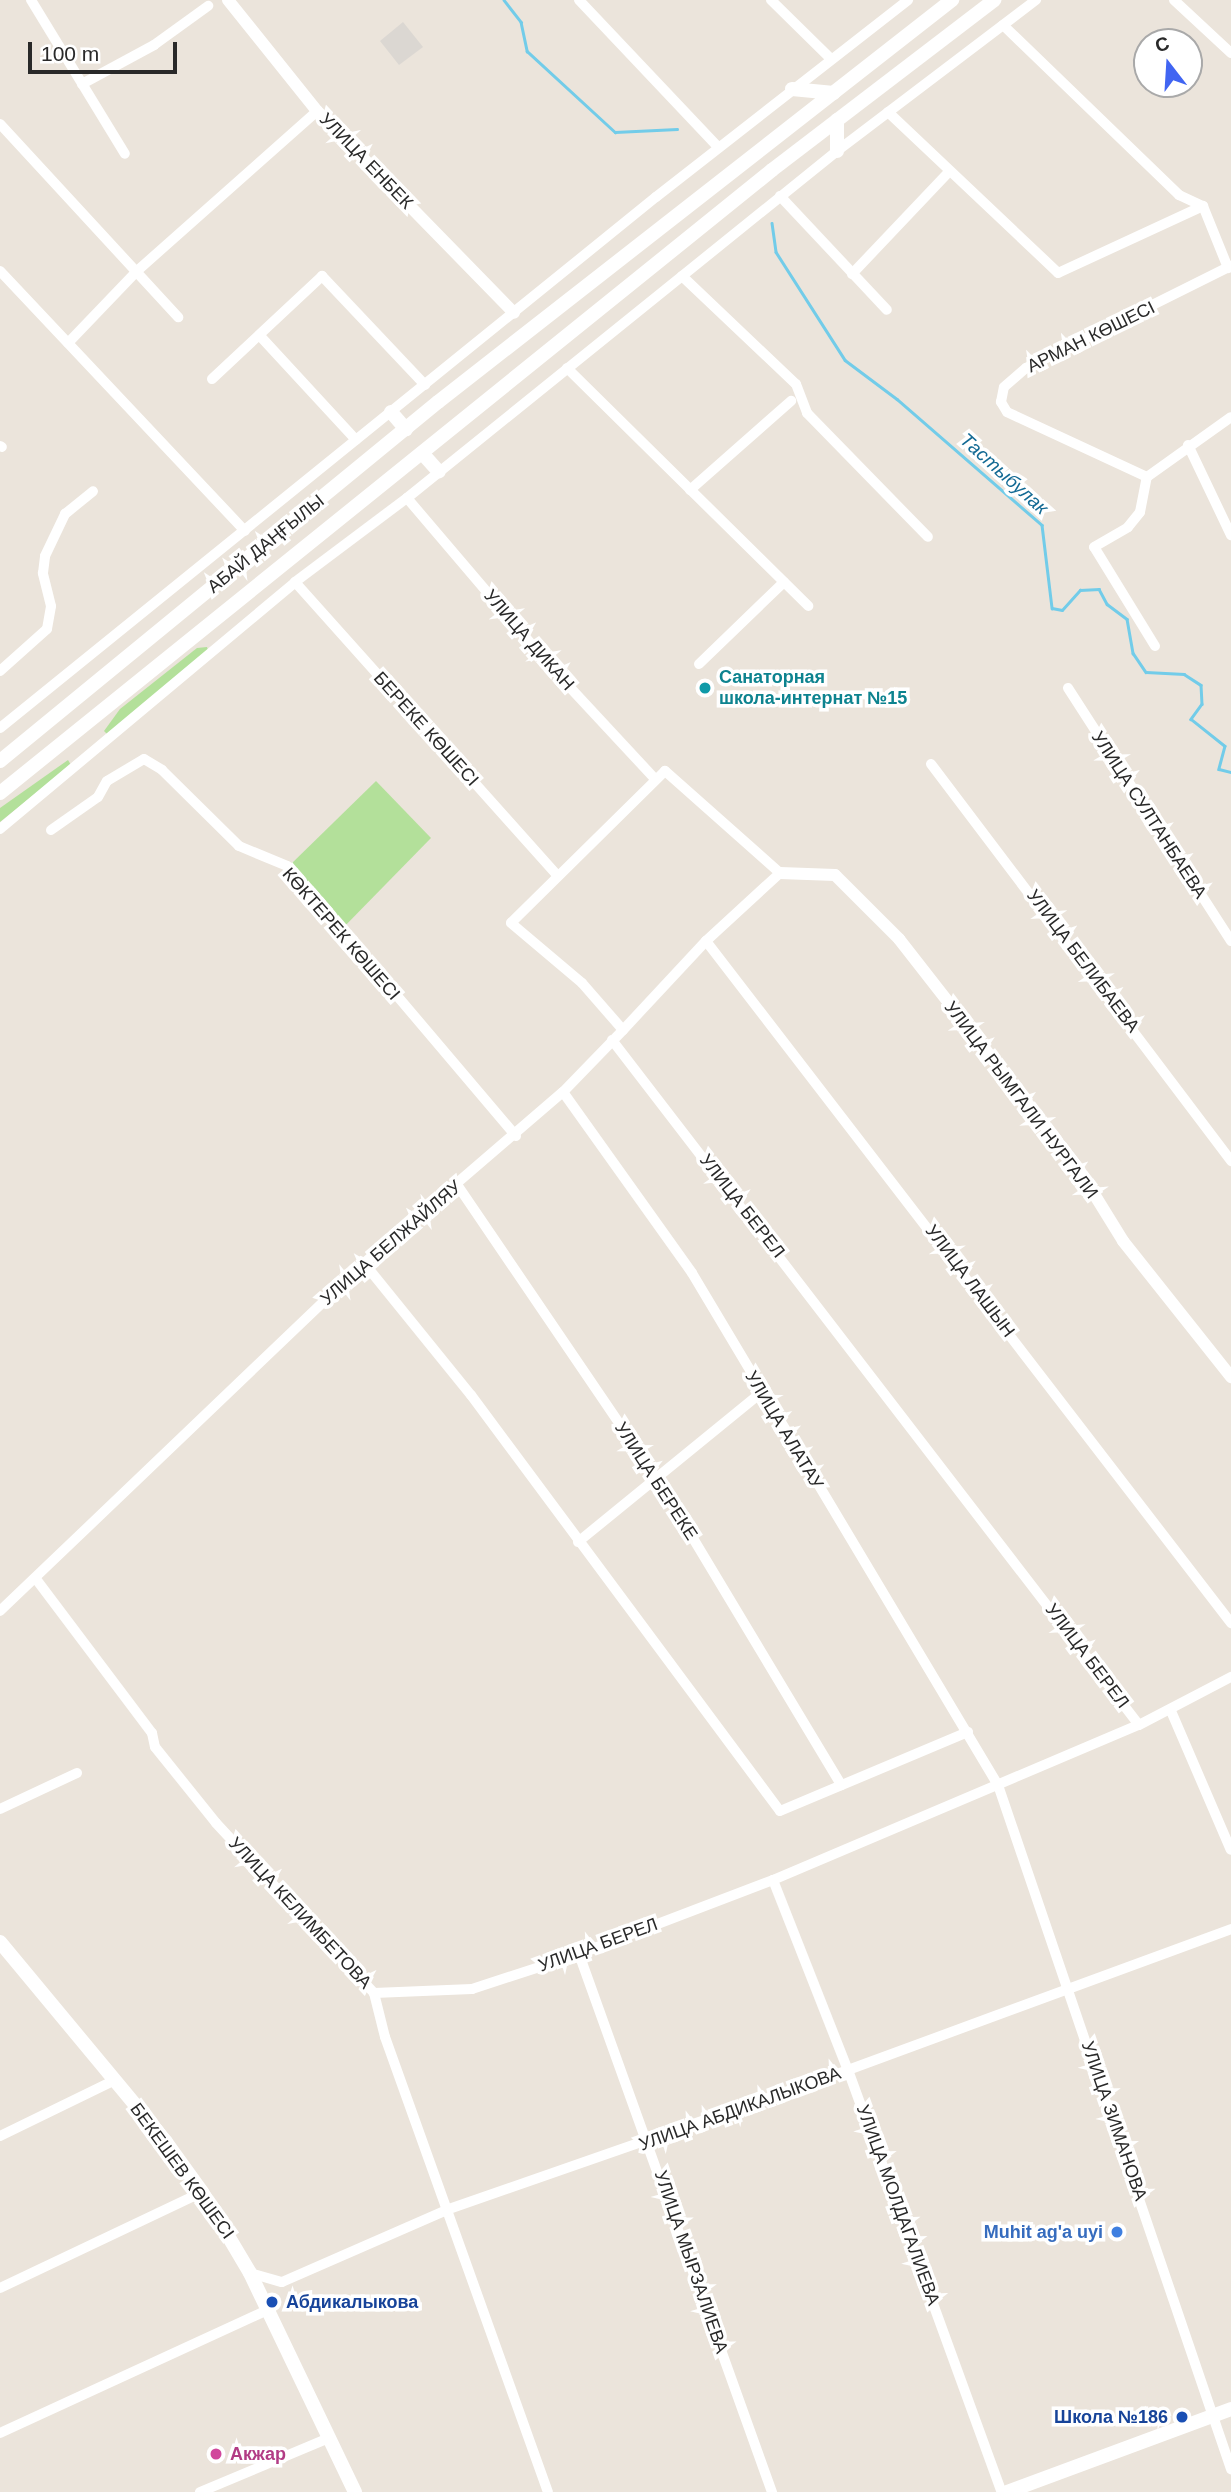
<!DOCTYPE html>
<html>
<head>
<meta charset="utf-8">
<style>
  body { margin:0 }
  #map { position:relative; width:1231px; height:2492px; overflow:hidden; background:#ebe4db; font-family:Arial,sans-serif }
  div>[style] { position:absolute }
  .green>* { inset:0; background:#b3e09a }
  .plaza>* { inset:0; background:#dbd7d2 }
  .stream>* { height:2.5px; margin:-1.25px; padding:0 1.25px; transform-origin:1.25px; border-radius:1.25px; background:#72cce9 }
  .minor>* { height:10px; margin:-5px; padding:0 5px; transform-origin:5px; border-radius:5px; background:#fff }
  .tertiary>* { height:12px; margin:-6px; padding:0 6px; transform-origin:6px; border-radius:6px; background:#fff }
  .secondary>* { height:14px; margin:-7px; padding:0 7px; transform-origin:7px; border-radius:7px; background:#fff }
  .dots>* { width:19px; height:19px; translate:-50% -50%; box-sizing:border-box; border:4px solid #fff; border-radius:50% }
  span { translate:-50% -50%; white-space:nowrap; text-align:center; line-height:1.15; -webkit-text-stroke:7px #fff; paint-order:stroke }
  .street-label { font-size:18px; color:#292929 }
  .culture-label { font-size:18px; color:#0d838f; font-weight:700 }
  .left { translate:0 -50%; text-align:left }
  .shop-label { font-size:18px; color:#366cbe; font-weight:700 }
  .right { translate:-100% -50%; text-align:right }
  .transit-label { font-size:18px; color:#164399; font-weight:700 }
  .hotel-label { font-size:18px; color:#b23c85; font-weight:700 }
  .water-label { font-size:19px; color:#136a94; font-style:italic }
  .north { position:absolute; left:1133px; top:28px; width:70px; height:70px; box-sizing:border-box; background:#fff; border:2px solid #a9a9a9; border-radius:50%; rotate:343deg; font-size:19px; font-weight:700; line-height:28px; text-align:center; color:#292929 }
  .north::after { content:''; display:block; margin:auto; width:24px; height:32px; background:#4165f2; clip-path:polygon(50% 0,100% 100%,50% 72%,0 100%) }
  .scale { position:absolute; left:28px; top:42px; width:149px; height:32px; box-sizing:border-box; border:4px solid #292929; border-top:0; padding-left:9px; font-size:21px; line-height:24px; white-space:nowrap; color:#292929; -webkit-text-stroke:5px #fff; paint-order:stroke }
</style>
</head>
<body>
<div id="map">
  <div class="green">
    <div style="clip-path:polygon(207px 647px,208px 650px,108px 735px,104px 731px,120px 709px,197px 648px)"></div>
    <div style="clip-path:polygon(68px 760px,71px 765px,0 822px,0 808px)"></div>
    <div style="clip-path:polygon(376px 781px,431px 838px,340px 931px,290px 865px)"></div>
  </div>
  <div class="plaza">
    <div style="clip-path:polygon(403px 22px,423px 47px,399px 65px,380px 41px)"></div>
  </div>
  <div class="stream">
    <div style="left:504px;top:0;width:28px;rotate:52deg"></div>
    <div style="left:521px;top:22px;width:30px;rotate:78deg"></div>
    <div style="left:527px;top:51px;width:120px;rotate:42.6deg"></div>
    <div style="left:615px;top:132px;width:62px;rotate:-2.8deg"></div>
    <div style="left:772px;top:223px;width:29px;rotate:82deg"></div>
    <div style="left:776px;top:252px;width:128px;rotate:57.4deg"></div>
    <div style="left:845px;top:360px;width:65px;rotate:36.9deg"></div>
    <div style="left:897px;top:399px;width:192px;rotate:41deg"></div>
    <div style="left:1042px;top:525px;width:84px;rotate:83.1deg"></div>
    <div style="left:1052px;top:608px;width:10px;rotate:11deg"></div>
    <div style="left:1062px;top:610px;width:27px;rotate:-48deg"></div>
    <div style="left:1080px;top:590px;width:19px;rotate:-3deg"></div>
    <div style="left:1099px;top:589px;width:17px;rotate:62deg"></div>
    <div style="left:1107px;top:604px;width:25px;rotate:37deg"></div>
    <div style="left:1127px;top:619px;width:35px;rotate:80deg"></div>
    <div style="left:1133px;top:653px;width:23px;rotate:56deg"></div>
    <div style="left:1146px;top:672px;width:38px;rotate:3deg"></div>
    <div style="left:1184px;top:674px;width:20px;rotate:33deg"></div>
    <div style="left:1201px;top:685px;width:19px;rotate:87deg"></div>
    <div style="left:1202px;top:704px;width:19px;rotate:126deg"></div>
    <div style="left:1191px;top:719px;width:43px;rotate:38.5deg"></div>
    <div style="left:1225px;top:746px;width:24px;rotate:105deg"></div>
    <div style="left:1219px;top:769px;width:12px;rotate:14deg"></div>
  </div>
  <div class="minor">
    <div style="left:31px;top:0;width:180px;rotate:58.6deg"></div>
    <div style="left:579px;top:0;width:202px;rotate:46.6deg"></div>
    <div style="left:771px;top:0;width:84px;rotate:44.5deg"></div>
    <div style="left:1174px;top:0;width:78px;rotate:42.9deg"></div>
    <div style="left:1003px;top:25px;width:245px;rotate:44deg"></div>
    <div style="left:1179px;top:195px;width:26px;rotate:25deg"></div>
    <div style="left:82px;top:84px;width:82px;rotate:-28.4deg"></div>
    <div style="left:154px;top:45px;width:67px;rotate:-35.8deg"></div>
    <div style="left:888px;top:112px;width:234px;rotate:43.4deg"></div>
    <div style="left:1058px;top:273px;width:160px;rotate:-24.8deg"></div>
    <div style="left:0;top:124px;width:263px;rotate:47.3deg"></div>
    <div style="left:780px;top:196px;width:156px;rotate:46.8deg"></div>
    <div style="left:1203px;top:206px;width:67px;rotate:68deg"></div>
    <div style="left:0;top:271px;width:357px;rotate:46.7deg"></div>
    <div style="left:852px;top:274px;width:139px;rotate:-46.5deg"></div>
    <div style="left:682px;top:276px;width:157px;rotate:43.5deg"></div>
    <div style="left:796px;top:384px;width:31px;rotate:69deg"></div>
    <div style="left:807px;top:413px;width:173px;rotate:45.7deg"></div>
    <div style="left:261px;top:337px;width:140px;rotate:47.3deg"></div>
    <div style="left:68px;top:343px;width:100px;rotate:-46.2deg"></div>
    <div style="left:137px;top:271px;width:241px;rotate:-41.6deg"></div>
    <div style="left:567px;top:368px;width:339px;rotate:44.6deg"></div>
    <div style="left:212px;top:379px;width:151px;rotate:-43.1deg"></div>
    <div style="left:322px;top:276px;width:150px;rotate:46.6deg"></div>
    <div style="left:1188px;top:445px;width:100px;rotate:64.5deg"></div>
    <div style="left:0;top:446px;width:2px;rotate:27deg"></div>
    <div style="left:1147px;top:477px;width:154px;rotate:-155.1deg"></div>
    <div style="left:1007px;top:412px;width:12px;rotate:-121deg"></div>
    <div style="left:1001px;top:402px;width:15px;rotate:-79deg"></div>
    <div style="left:1004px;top:387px;width:29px;rotate:-41deg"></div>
    <div style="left:1026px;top:368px;width:229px;rotate:-26.5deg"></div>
    <div style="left:690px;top:490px;width:135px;rotate:-41.4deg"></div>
    <div style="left:407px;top:498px;width:222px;rotate:49.6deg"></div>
    <div style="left:551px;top:667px;width:151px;rotate:47.1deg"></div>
    <div style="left:295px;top:582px;width:393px;rotate:48.2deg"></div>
    <div style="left:1155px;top:646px;width:116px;rotate:-121.6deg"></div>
    <div style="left:1094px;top:547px;width:39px;rotate:-30deg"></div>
    <div style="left:1128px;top:527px;width:19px;rotate:-51deg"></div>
    <div style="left:1140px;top:512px;width:36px;rotate:-79deg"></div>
    <div style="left:1147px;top:477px;width:103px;rotate:-35.5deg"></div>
    <div style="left:699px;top:664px;width:118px;rotate:-44deg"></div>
    <div style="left:0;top:671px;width:63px;rotate:-41.8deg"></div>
    <div style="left:47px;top:629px;width:23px;rotate:-80deg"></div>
    <div style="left:51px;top:606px;width:34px;rotate:-104deg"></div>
    <div style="left:43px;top:573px;width:17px;rotate:-83deg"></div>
    <div style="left:45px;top:556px;width:47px;rotate:-64.5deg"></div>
    <div style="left:65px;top:514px;width:36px;rotate:-39deg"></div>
    <div style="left:1068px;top:688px;width:301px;rotate:57.2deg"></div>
    <div style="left:0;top:728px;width:844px;rotate:-38.99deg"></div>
    <div style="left:656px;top:197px;width:320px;rotate:-38deg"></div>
    <div style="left:931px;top:764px;width:498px;rotate:52.9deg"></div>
    <div style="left:0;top:829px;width:385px;rotate:-39.9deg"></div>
    <div style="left:295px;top:582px;width:140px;rotate:-36.9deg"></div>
    <div style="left:407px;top:498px;width:553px;rotate:-38.9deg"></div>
    <div style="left:837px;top:151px;width:250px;rotate:-37.2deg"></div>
    <div style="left:51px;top:830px;width:57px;rotate:-35.1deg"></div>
    <div style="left:98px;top:797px;width:18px;rotate:-61deg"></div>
    <div style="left:107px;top:781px;width:43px;rotate:-30.7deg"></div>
    <div style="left:144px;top:759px;width:21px;rotate:31deg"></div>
    <div style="left:162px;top:770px;width:108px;rotate:44.6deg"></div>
    <div style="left:239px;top:846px;width:52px;rotate:22.6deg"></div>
    <div style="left:287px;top:866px;width:354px;rotate:49.7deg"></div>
    <div style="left:706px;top:941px;width:861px;rotate:52.41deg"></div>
    <div style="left:612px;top:1040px;width:864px;rotate:52.43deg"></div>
    <div style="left:563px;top:1092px;width:222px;rotate:54.5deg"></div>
    <div style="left:692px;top:1273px;width:596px;rotate:59.14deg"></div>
    <div style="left:998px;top:1785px;width:723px;rotate:71.19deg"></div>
    <div style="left:458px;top:1186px;width:356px;rotate:55.8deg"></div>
    <div style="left:658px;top:1480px;width:356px;rotate:59deg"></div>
    <div style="left:364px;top:1263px;width:170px;rotate:51deg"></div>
    <div style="left:471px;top:1395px;width:518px;rotate:53.4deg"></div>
    <div style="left:780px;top:1811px;width:204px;rotate:-22.8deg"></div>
    <div style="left:578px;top:1542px;width:237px;rotate:-39.2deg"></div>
    <div style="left:36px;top:1579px;width:193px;rotate:53deg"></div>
    <div style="left:152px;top:1733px;width:14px;rotate:78deg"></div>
    <div style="left:155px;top:1747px;width:97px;rotate:51.2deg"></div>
    <div style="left:216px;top:1823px;width:232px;rotate:47.1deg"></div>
    <div style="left:374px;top:1993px;width:45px;rotate:76deg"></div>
    <div style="left:385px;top:2037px;width:483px;rotate:70.3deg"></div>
    <div style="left:0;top:1611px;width:504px;rotate:-43.71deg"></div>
    <div style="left:364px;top:1263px;width:262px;rotate:-40.7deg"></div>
    <div style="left:563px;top:1092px;width:86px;rotate:-45.9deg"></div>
    <div style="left:623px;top:1030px;width:122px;rotate:-47deg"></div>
    <div style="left:706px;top:941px;width:100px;rotate:-42.6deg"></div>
    <div style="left:780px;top:873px;width:154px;rotate:-138.4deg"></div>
    <div style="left:665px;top:771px;width:216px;rotate:135.4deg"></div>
    <div style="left:511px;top:923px;width:93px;rotate:40.2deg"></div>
    <div style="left:582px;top:983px;width:62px;rotate:48.9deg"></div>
    <div style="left:1171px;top:1711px;width:151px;rotate:66.7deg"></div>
    <div style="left:0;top:1809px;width:85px;rotate:-25.1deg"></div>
    <div style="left:773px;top:1880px;width:204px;rotate:68.5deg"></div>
    <div style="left:848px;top:2070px;width:449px;rotate:70deg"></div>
    <div style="left:579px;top:1954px;width:572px;rotate:70.27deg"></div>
    <div style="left:374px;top:1993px;width:98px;rotate:-2.3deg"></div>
    <div style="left:472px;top:1989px;width:113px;rotate:-18.1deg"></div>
    <div style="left:579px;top:1954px;width:208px;rotate:-20.9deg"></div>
    <div style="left:773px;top:1880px;width:397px;rotate:-23deg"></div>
    <div style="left:1139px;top:1725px;width:104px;rotate:-27.6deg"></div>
    <div style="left:0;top:2136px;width:128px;rotate:-26deg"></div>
    <div style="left:250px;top:2273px;width:33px;rotate:16deg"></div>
    <div style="left:282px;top:2282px;width:182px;rotate:-23.6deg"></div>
    <div style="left:449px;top:2209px;width:423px;rotate:-19.2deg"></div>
    <div style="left:848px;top:2070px;width:408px;rotate:-20.2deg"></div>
    <div style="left:0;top:2288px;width:224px;rotate:-25.4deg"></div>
    <div style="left:0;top:2433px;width:294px;rotate:-24.7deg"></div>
    <div style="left:200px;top:2492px;width:140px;rotate:-22.7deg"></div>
  </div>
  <div class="tertiary">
    <div style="left:228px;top:0;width:142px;rotate:51.3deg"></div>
    <div style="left:317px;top:111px;width:282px;rotate:45.7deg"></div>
    <div style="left:780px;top:873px;width:55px;rotate:2.1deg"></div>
    <div style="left:835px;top:875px;width:91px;rotate:45deg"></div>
    <div style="left:899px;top:939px;width:291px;rotate:52deg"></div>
    <div style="left:1078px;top:1168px;width:86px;rotate:58.3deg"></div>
    <div style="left:1123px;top:1241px;width:174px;rotate:51.5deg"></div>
  </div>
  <div class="secondary">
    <div style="left:792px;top:89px;width:42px;rotate:5.4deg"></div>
    <div style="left:837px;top:151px;width:31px;rotate:-90deg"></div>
    <div style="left:391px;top:412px;width:23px;rotate:49deg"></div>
    <div style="left:422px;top:453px;width:25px;rotate:48deg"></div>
    <div style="left:0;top:761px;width:566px;rotate:-39.34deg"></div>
    <div style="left:438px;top:402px;width:653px;rotate:-38.03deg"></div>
    <div style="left:0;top:793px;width:992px;rotate:-38.9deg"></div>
    <div style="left:772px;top:170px;width:280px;rotate:-37.4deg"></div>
    <div style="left:0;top:1942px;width:260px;rotate:50.3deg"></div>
    <div style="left:166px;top:2142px;width:62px;rotate:54.2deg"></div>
    <div style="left:202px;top:2192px;width:94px;rotate:59.3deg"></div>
    <div style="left:250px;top:2273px;width:243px;rotate:64.4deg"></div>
    <div style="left:1007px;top:2492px;width:239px;rotate:-20.3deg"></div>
  </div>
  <div class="dots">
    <div style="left:705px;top:688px;background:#0f9aa8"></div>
    <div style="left:1117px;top:2232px;background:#3f7fe0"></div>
    <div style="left:272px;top:2302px;background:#1a4fb4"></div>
    <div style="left:1182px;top:2417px;background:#1a4fb4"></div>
    <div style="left:216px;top:2454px;background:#d1479c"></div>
  </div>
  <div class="street-label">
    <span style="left:366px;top:161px;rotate:46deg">УЛИЦА ЕНБЕК</span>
    <span style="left:1091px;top:337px;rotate:-26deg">АРМАН КӨШЕСІ</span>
    <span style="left:266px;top:544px;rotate:-39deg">АБАЙ ДАҢҒЫЛЫ</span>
    <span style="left:529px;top:640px;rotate:49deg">УЛИЦА ДИКАН</span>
    <span style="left:426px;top:729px;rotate:48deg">БЕРЕКЕ КӨШЕСІ</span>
    <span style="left:1149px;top:815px;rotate:57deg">УЛИЦА СУЛТАНБАЕВА</span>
    <span style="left:341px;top:934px;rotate:49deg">КӨКТЕРЕК КӨШЕСІ</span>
    <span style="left:1083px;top:961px;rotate:53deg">УЛИЦА БЕЛИБАЕВА</span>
    <span style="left:1021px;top:1100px;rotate:53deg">УЛИЦА РЫМГАЛИ НУРГАЛИ</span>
    <span style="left:742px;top:1206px;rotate:52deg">УЛИЦА БЕРЕЛ</span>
    <span style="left:391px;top:1243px;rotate:-41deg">УЛИЦА БЕЛЖАЙЛЯУ</span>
    <span style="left:970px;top:1281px;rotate:53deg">УЛИЦА ЛАШЫН</span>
    <span style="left:784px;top:1430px;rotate:59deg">УЛИЦА АЛАТАУ</span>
    <span style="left:656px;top:1481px;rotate:57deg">УЛИЦА БЕРЕКЕ</span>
    <span style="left:1087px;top:1656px;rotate:53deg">УЛИЦА БЕРЕЛ</span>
    <span style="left:300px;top:1913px;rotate:47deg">УЛИЦА КЕЛИМБЕТОВА</span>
    <span style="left:598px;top:1945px;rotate:-20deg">УЛИЦА БЕРЕЛ</span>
    <span style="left:740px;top:2109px;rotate:-20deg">УЛИЦА АБДИКАЛЫКОВА</span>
    <span style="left:1114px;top:2121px;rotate:71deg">УЛИЦА ЗИМАНОВА</span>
    <span style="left:182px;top:2171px;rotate:54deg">БЕКЕШЕВ КӨШЕСІ</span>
    <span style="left:898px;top:2205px;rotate:70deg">УЛИЦА МОЛДАГАЛИЕВА</span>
    <span style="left:691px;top:2262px;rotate:71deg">УЛИЦА МЫРЗАЛИЕВА</span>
  </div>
  <div class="culture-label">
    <span class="left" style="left:719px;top:688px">Санаторная<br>школа-интернат №15</span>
  </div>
  <div class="shop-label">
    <span class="right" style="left:1103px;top:2232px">Muhit ag'a uyi</span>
  </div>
  <div class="transit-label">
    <span class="left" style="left:286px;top:2302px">Абдикалыкова</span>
    <span class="right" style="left:1168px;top:2417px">Школа №186</span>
  </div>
  <div class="hotel-label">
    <span class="left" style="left:230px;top:2454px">Акжар</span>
  </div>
  <div class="water-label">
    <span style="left:1004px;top:474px;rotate:42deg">Тастыбулак</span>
  </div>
  <div class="north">С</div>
  <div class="scale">100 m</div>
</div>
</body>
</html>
